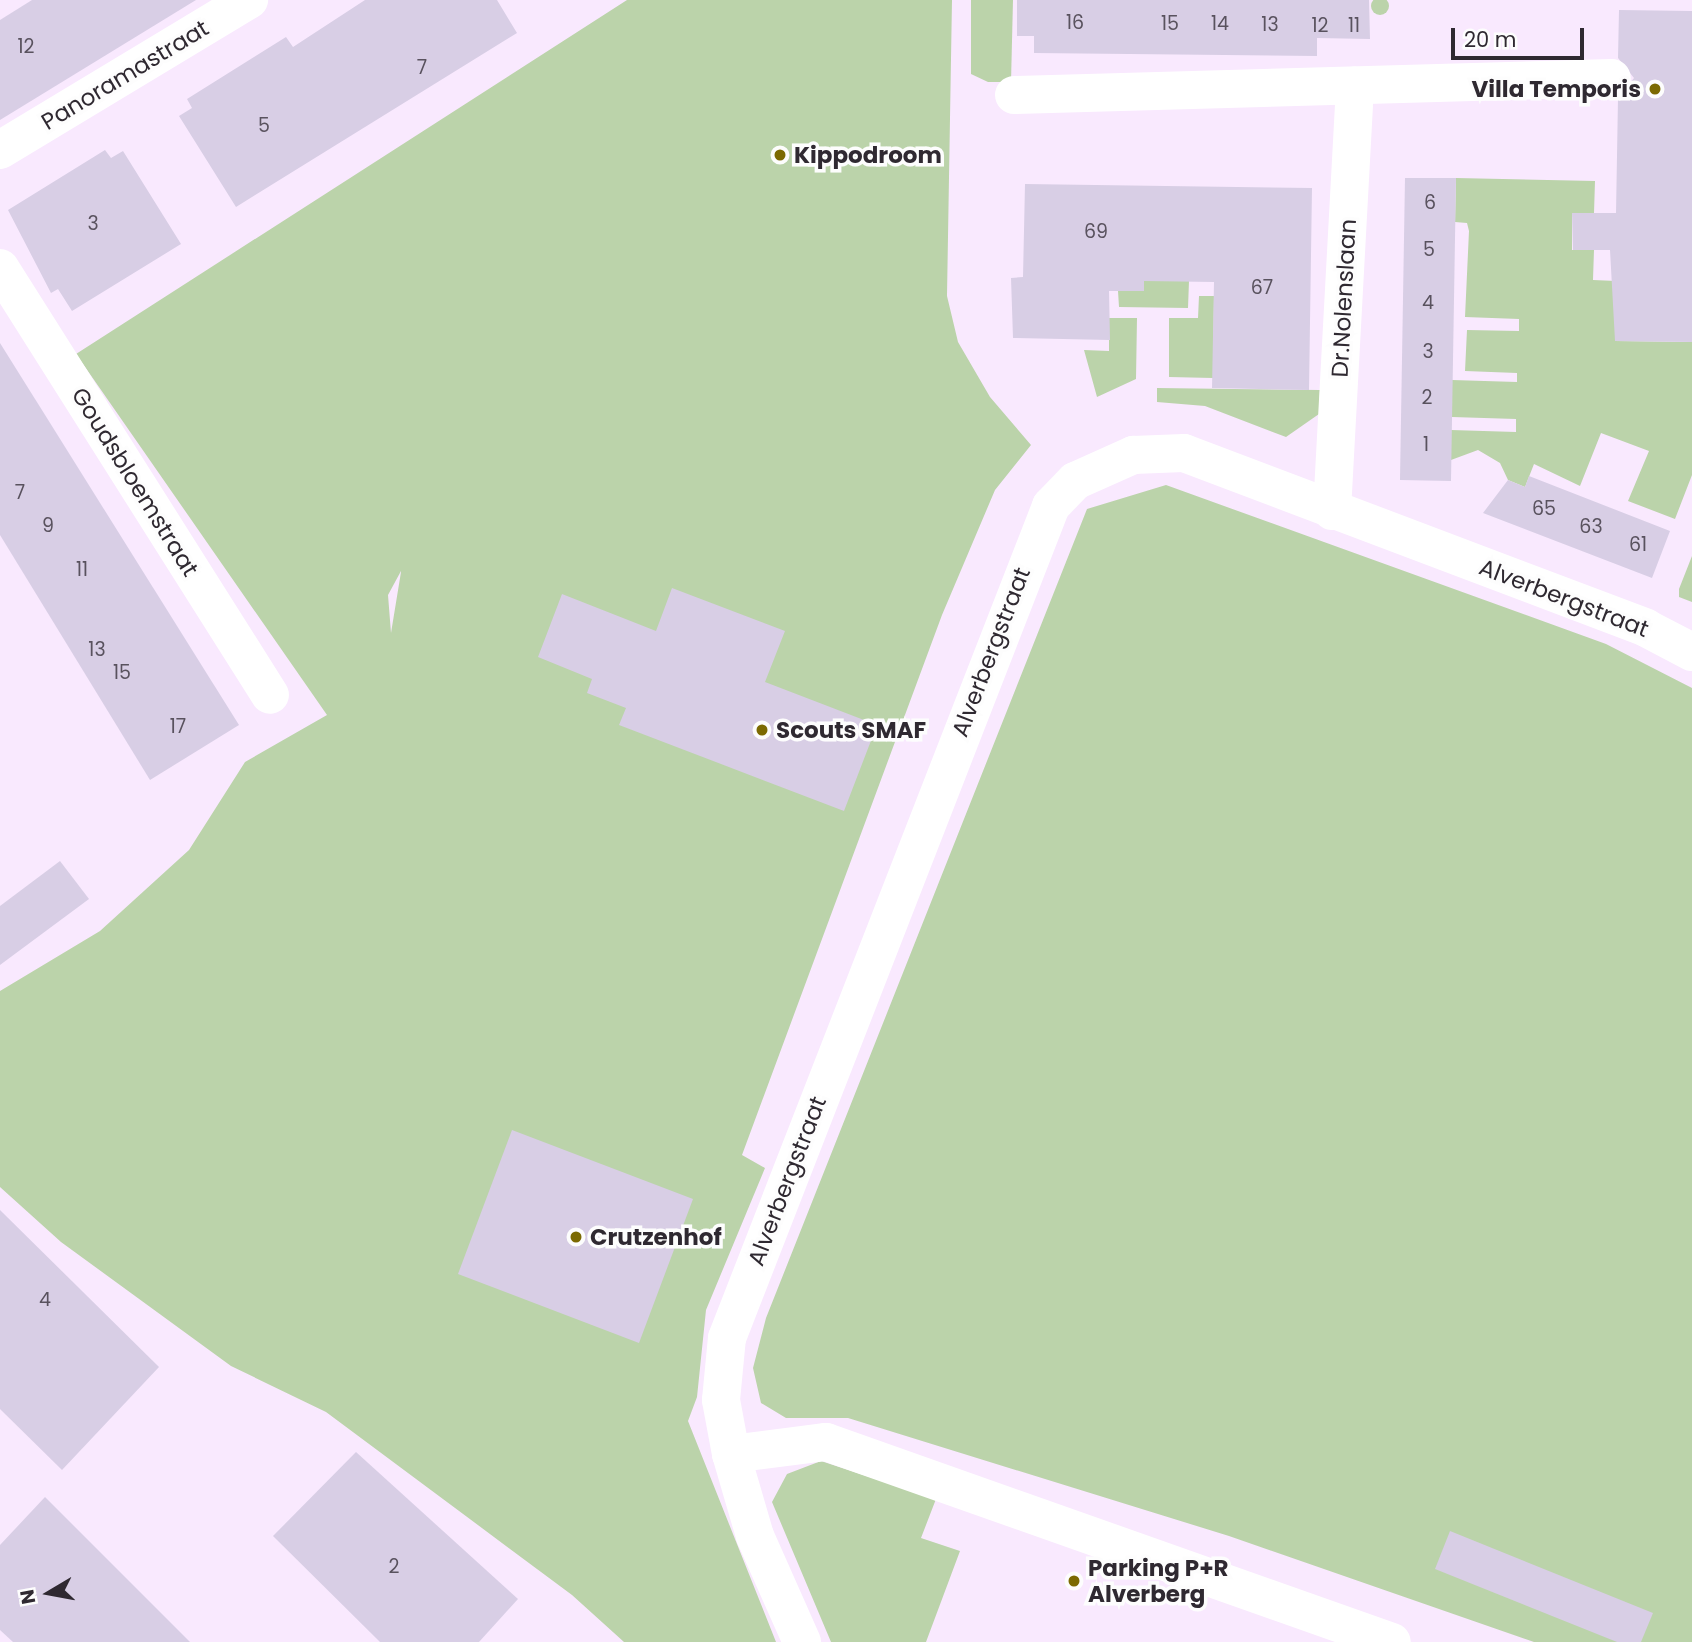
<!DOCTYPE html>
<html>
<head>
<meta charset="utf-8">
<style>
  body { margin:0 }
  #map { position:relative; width:1692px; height:1642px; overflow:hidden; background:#f9e9fe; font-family:Poppins,sans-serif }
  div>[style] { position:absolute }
  .green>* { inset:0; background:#bbd3aa }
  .round { border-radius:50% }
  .building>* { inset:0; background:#d8cee5 }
  .street>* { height:38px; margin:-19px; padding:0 19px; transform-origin:19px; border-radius:19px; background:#fff }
  .dots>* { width:19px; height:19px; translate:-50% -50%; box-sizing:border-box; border:4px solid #fdfdfd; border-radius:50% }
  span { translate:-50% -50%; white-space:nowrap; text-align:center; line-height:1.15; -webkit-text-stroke:7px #fdfdfd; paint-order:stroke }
  .number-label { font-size:19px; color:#59525e }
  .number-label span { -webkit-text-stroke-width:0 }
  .street-label { font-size:23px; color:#2f2931 }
  .poi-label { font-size:23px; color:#2f2931; font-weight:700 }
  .right { translate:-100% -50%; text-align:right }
  .left { translate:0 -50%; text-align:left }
  .north { position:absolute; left:14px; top:1558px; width:70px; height:70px; -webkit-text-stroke:5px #fdfdfd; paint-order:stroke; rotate:260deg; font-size:19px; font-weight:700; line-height:28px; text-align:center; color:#2f2931 }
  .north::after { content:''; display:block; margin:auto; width:24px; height:32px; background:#2f2931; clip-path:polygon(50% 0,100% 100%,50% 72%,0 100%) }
  .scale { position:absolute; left:1451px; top:28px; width:133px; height:32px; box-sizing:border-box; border:4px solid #2f2931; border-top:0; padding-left:9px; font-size:21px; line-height:24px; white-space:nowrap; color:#2f2931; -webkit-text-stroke:5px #fdfdfd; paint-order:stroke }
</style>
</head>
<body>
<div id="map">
  <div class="green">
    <div class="round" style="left:1371px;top:-3px;width:18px;height:18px"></div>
    <div style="clip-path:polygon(evenodd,627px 0,952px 0,947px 296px,958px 342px,990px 397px,1031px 445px,995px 490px,942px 615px,742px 1155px,765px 1168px,706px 1310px,697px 1397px,688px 1421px,776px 1642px,624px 1642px,572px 1595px,326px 1412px,231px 1366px,61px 1242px,0 1187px,0 991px,100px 931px,189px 850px,245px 762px,327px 715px,76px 354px,627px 0,401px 571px,401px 572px,391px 633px,388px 595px,401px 571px)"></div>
    <div style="clip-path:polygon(971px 0,1013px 0,1011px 82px,988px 82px,971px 74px)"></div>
    <div style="clip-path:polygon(1456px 178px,1595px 181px,1594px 213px,1572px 214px,1572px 250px,1594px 250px,1593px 280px,1616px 281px,1615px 341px,1692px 342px,1692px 475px,1675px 519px,1628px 501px,1649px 451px,1601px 433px,1580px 486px,1534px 464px,1525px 487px,1508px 480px,1500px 463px,1478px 450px,1451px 460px,1451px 430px,1516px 432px,1516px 419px,1452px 417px,1452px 380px,1517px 382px,1517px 373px,1465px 371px,1467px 330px,1519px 331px,1519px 319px,1465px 317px,1469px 231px,1467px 223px,1455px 222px)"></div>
    <div style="clip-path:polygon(1144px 281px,1189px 281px,1188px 308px,1119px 307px,1118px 291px,1144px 291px)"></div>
    <div style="clip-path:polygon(1199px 296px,1214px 296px,1213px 378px,1169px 377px,1169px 318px,1198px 318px)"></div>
    <div style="clip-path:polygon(1109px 318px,1137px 318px,1136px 379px,1097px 397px,1084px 350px,1109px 351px)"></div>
    <div style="clip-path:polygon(1157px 388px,1320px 390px,1319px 414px,1286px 437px,1205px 406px,1157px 402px)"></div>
    <div style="clip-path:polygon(1166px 485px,1606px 644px,1692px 688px,1692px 1642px,1534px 1642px,1229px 1536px,848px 1418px,786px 1418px,761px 1403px,753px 1368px,766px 1318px,1087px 509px)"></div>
    <div style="clip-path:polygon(1692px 556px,1692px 602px,1679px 597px,1679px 589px)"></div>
    <div style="clip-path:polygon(821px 1461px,936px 1499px,921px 1538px,960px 1551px,926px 1642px,831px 1642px,772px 1502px,787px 1474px)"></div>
  </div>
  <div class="building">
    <div style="clip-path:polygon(32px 0,196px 0,0 120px,0 20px)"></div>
    <div style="clip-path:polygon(365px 0,497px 0,517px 33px,236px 207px,179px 116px,192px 108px,187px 99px,286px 37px,293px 47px)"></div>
    <div style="clip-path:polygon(1017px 0,1369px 0,1370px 39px,1317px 38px,1317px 56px,1034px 53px,1034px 36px,1017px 36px)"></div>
    <div style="clip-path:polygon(1619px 10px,1692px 11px,1692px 342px,1615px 341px,1610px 250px,1573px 250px,1572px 213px,1616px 213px,1618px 98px,1634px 78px,1618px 58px)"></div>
    <div style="clip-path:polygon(105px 150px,111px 158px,123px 151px,181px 244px,72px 311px,58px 289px,51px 293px,8px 210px)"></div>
    <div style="clip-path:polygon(1405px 178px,1456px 178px,1451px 481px,1400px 480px)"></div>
    <div style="clip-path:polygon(1025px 184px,1312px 188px,1309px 390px,1212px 388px,1214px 282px,1144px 281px,1144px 291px,1109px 291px,1110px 340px,1013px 338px,1011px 278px,1023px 277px)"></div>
    <div style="clip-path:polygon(0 343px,239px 725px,150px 780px,0 535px)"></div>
    <div style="clip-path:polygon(1529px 476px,1670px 531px,1652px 578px,1483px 513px,1508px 480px,1525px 487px)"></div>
    <div style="clip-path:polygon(672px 588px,785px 631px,765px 682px,877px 725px,844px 811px,619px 725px,626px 708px,587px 693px,592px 679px,538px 657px,562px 594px,656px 631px)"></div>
    <div style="clip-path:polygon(60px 861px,89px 899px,0 965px,0 906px)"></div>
    <div style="clip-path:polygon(512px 1130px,693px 1199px,639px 1343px,458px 1274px)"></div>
    <div style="clip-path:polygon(0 1210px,159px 1367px,62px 1470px,0 1409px)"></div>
    <div style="clip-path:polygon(356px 1452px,518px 1599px,479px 1642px,380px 1642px,273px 1536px)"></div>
    <div style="clip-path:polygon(45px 1497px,190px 1642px,13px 1642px,0 1630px,0 1545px)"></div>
    <div style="clip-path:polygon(1450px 1531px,1653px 1613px,1641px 1642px,1617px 1642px,1435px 1569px)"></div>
  </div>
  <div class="street">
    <div style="left:1014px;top:95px;width:598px;rotate:-1.63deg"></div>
    <div style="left:0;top:150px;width:291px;rotate:-31.1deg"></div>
    <div style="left:0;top:268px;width:505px;rotate:57.69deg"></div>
    <div style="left:1332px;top:511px;width:426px;rotate:-86.9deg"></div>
    <div style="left:731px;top:1454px;width:96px;rotate:-7.2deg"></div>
    <div style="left:826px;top:1442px;width:600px;rotate:19.46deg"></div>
    <div style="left:802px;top:1642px;width:116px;rotate:-113.9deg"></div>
    <div style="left:755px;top:1536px;width:85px;rotate:-106.3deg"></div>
    <div style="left:731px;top:1454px;width:55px;rotate:-100.5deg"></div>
    <div style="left:721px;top:1400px;width:62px;rotate:-84.5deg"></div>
    <div style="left:727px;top:1338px;width:893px;rotate:-68.72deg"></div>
    <div style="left:1051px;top:506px;width:35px;rotate:-46deg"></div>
    <div style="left:1075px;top:481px;width:64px;rotate:-24.1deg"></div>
    <div style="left:1133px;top:455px;width:51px;rotate:-2.2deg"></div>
    <div style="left:1184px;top:453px;width:494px;rotate:20.7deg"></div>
    <div style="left:1646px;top:628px;width:52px;rotate:27.6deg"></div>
  </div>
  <div class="dots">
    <div style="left:1655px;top:89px;background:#7c6a02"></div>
    <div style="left:780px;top:155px;background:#7c6a02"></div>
    <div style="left:762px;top:730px;background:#7c6a02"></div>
    <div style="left:576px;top:1237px;background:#7c6a02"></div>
    <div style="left:1074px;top:1581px;background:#7c6a02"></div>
  </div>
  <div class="number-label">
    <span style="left:1075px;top:23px">16</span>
    <span style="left:1170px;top:24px">15</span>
    <span style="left:1220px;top:24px">14</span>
    <span style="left:1270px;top:25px">13</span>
    <span style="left:1320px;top:26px">12</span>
    <span style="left:1354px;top:26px">11</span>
    <span style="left:26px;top:47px">12</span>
    <span style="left:422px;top:68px">7</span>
    <span style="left:264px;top:126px">5</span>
    <span style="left:1430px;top:203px">6</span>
    <span style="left:93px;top:224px">3</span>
    <span style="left:1096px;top:232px">69</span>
    <span style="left:1429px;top:250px">5</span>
    <span style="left:1262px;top:288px">67</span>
    <span style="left:1428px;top:303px">4</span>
    <span style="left:1428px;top:352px">3</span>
    <span style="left:1427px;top:398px">2</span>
    <span style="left:1426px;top:445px">1</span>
    <span style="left:20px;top:493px">7</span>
    <span style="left:1544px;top:509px">65</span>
    <span style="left:48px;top:526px">9</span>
    <span style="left:1591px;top:527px">63</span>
    <span style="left:1638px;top:545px">61</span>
    <span style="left:82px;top:570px">11</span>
    <span style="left:97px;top:650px">13</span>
    <span style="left:122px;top:673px">15</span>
    <span style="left:178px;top:727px">17</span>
    <span style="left:45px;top:1300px">4</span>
    <span style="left:394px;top:1567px">2</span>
  </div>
  <div class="street-label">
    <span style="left:125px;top:75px;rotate:-31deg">Panoramastraat</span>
    <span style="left:1344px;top:298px;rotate:-87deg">Dr.Nolenslaan</span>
    <span style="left:135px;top:482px;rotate:58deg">Goudsbloemstraat</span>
    <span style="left:1564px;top:598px;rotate:21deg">Alverbergstraat</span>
    <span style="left:991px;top:652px;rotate:-69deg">Alverbergstraat</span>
    <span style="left:787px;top:1181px;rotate:-69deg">Alverbergstraat</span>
  </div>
  <div class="poi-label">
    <span class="right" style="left:1641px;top:89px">Villa Temporis</span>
    <span class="left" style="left:794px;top:155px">Kippodroom</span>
    <span class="left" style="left:776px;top:730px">Scouts SMAF</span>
    <span class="left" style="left:590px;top:1237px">Crutzenhof</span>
    <span class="left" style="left:1088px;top:1581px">Parking P+R<br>Alverberg</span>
  </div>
  <div class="north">N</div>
  <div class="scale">20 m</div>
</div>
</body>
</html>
